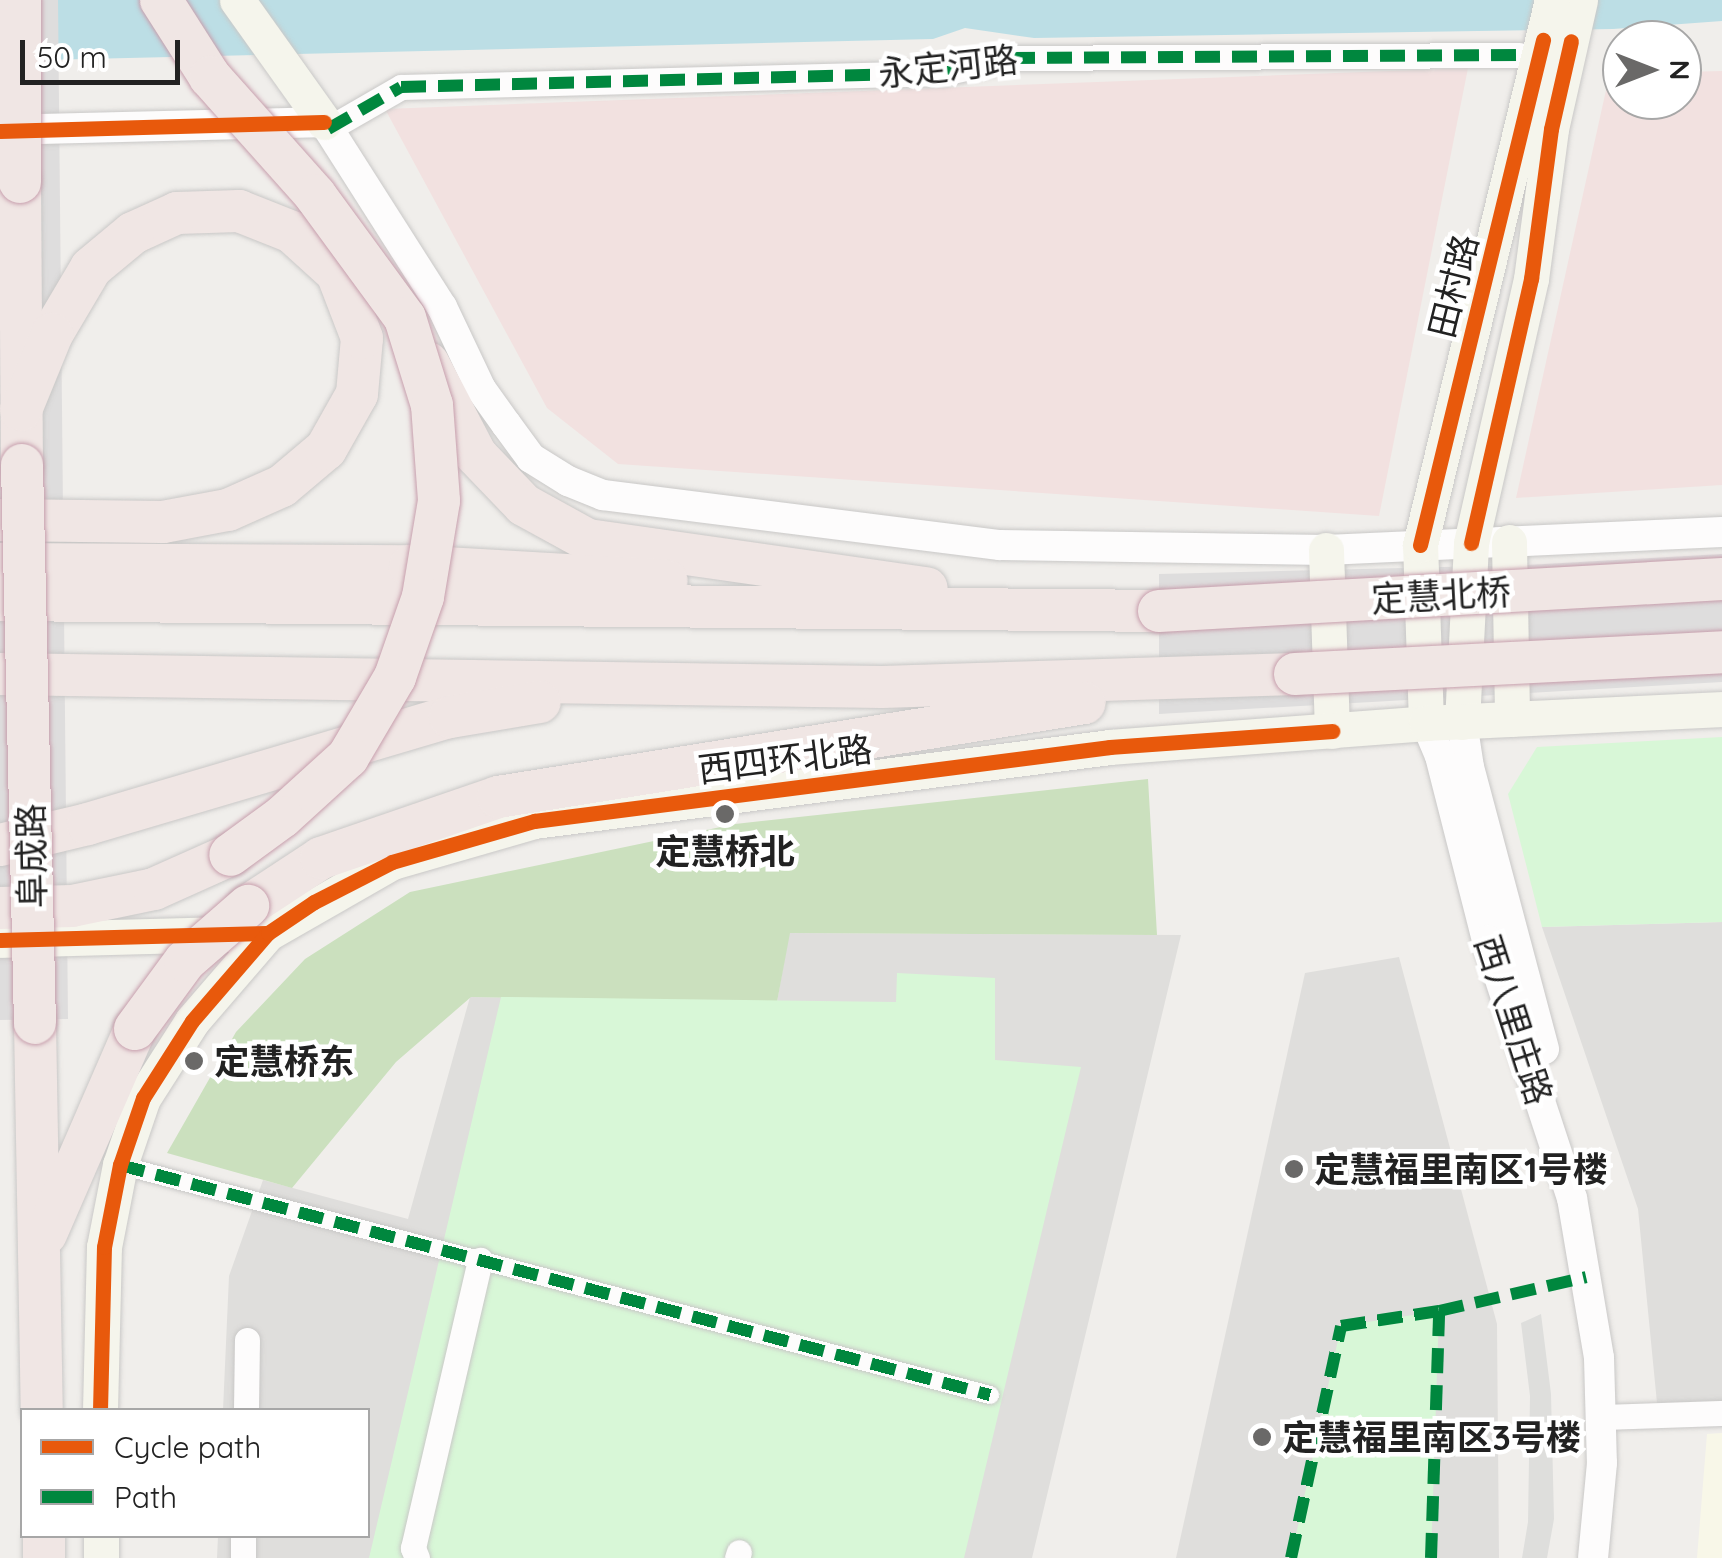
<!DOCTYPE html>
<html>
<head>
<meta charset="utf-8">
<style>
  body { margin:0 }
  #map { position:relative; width:1722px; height:1558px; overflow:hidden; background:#f0eeeb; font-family:Quicksand,"Noto Sans SC",sans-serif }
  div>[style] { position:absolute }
  .residential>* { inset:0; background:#dfdedc }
  .commercial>* { inset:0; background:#f2e1e0 }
  .education>* { inset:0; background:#f8f7e8 }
  .religious>* { inset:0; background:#dededc }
  .forest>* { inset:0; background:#cbe0be }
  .park>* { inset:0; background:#d8f7d7 }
  .water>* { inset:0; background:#bcdee5 }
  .pier>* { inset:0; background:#dedddd }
  .roads { filter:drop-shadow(0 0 2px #c9c8c7) drop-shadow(0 0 2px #c9c8c7) }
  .pedestrian>* { height:18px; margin:-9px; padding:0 9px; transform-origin:9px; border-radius:9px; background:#fdfcfc }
  .minor>* { height:25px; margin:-12.5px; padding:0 12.5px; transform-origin:12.5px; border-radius:12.5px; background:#fdfcfc }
  .tertiary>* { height:30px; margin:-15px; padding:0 15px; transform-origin:15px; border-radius:15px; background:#fdfcfc }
  .secondary>* { height:35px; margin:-17.5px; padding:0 17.5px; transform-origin:17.5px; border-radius:17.5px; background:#f5f5ec }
  .trunk>* { height:42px; margin:-21px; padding:0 21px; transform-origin:21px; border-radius:21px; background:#f0e6e4 }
  .bridges { filter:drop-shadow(0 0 2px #c79fad) drop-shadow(0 0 2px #c79fad) }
  .trunk-bridge>* { height:42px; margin:-21px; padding:0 21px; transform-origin:21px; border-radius:21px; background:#f0e6e4 }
  .quiet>* { height:12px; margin-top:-6px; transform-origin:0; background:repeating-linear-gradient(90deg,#00873e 0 25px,transparent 0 37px) }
  .cycleway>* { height:15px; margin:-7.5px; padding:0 7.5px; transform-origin:7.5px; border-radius:7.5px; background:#e8590c }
  .dots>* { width:28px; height:28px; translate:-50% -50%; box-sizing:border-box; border:5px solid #fff; border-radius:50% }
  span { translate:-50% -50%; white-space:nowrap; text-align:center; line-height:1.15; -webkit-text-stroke:9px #fff; paint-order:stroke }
  .street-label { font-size:35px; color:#222 }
  .poi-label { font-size:35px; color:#222; font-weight:700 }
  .left { translate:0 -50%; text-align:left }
  .legend { position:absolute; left:20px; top:1408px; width:350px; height:130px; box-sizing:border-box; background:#fff; border:2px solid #a7a7a7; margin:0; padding:12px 18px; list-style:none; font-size:30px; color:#222 }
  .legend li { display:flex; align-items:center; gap:20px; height:50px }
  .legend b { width:50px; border:2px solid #a7a7a7 }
  .north { position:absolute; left:1602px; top:20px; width:100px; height:100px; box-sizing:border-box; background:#fff; border:2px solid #a7a7a7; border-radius:50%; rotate:90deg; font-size:28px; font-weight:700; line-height:40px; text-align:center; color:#222 }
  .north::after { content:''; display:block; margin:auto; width:35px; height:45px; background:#6a6968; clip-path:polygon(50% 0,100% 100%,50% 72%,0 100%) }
  .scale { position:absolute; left:20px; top:40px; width:160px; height:45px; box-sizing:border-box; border:5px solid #222; border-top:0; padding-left:12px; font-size:30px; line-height:35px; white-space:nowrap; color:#222; -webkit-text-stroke:8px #fff; paint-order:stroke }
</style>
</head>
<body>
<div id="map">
  <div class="residential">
    <div style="clip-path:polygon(1722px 922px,1722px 1401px,1657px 1403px,1638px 1209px,1542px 927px)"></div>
    <div style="clip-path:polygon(789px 933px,1181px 935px,1032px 1558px,217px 1558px,218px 1536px,368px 1536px,368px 1410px,223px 1410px,229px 1276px,263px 1180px,408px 1219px,470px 997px,777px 1002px)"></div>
    <div style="clip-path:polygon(1399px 957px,1497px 1324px,1499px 1558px,1176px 1558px,1305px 973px)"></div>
  </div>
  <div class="commercial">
    <div style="clip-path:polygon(1468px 68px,1379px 516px,618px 464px,547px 408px,385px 109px)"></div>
    <div style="clip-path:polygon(1722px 71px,1722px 485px,1516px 498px,1610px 72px,1622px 72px,1622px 100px,1682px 100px,1682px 72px)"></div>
  </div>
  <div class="education">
    <div style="clip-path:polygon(1722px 1433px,1722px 1558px,1697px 1558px,1707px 1434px)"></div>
  </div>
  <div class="religious">
    <div style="clip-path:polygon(1541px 1314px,1551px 1394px,1554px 1519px,1547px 1558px,1522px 1558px,1528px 1522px,1530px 1396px,1521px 1323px)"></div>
  </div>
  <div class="forest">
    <div style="clip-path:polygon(1148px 779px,1157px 935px,790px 933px,777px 1002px,471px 997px,396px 1062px,292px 1188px,167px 1153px,236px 1032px,305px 959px,410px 892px,735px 824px)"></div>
  </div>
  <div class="park">
    <div style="clip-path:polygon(1722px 737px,1722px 922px,1542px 927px,1508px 794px,1537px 747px)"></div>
    <div style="clip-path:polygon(897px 973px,995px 978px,995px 1060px,1081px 1067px,964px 1558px,369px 1558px,501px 997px,896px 1002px)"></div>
    <div style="clip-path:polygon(1439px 1311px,1431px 1558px,1291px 1558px,1341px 1326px)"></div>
  </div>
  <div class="water">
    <div style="clip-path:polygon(0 0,1722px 0,1722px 21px,1613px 29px,1034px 38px,965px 28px,933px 39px,0 61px)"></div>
  </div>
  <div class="pier">
    <div style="clip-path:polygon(0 0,58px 0,68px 1019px,0 1020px)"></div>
    <div style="clip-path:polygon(1722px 554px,1722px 682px,1159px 714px,1159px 574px,1527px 565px)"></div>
  </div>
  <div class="roads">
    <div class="pedestrian">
      <div style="left:120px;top:1165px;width:900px;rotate:14.81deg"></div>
    </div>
    <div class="minor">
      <div style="left:328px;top:129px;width:84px;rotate:-29.9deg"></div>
      <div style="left:401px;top:87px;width:542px;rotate:-1.48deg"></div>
      <div style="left:943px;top:73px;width:69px;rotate:-12.6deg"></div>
      <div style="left:1010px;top:58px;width:509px;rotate:-0.34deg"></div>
      <div style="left:246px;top:1410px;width:70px;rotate:-89.2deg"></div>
      <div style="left:1601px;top:1417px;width:121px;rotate:-1.9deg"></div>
      <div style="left:243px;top:1558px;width:22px;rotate:-90deg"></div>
      <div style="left:417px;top:1558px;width:11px;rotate:-112deg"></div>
      <div style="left:413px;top:1548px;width:296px;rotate:-76.9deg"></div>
      <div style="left:737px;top:1558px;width:6px;rotate:-72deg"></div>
    </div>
    <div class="tertiary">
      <div style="left:3px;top:130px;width:321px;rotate:-1.4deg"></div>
      <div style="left:324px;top:122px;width:219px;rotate:57.5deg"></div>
      <div style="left:442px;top:307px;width:91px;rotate:64.6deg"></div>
      <div style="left:481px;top:389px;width:43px;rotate:54.5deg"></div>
      <div style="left:506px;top:424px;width:42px;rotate:53.7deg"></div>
      <div style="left:531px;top:458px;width:44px;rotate:31.9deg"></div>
      <div style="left:568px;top:481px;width:38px;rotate:22deg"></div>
      <div style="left:603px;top:495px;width:400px;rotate:7.2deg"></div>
      <div style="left:1000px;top:545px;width:326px;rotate:0.9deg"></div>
      <div style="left:1326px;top:550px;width:396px;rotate:-2.6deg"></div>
      <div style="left:1462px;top:722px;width:46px;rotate:81.2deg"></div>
      <div style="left:1469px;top:767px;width:292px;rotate:75.1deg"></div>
      <div style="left:1426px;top:723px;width:36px;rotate:67deg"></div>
      <div style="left:1440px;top:756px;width:190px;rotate:75.7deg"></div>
      <div style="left:1487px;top:940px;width:272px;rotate:71.8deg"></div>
      <div style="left:1572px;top:1198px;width:162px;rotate:80.4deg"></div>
      <div style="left:1599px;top:1358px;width:105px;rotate:88.4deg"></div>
      <div style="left:1602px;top:1463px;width:95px;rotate:95.4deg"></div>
    </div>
    <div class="secondary">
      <div style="left:237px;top:0;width:150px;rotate:54.5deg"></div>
      <div style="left:1509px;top:542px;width:177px;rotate:89deg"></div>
      <div style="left:1326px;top:550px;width:181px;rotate:88.1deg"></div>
      <div style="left:1462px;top:722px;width:179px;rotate:-87.1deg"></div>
      <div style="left:1471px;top:543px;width:271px;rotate:-77.2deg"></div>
      <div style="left:1531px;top:279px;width:151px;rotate:-82.4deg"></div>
      <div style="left:1551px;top:129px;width:132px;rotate:-77.3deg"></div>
      <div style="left:1426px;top:723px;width:178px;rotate:-91.9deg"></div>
      <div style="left:1420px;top:545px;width:561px;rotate:-76.39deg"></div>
      <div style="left:0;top:940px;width:227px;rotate:-1.5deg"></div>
      <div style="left:100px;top:1410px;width:163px;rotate:-88.6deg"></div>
      <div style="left:104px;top:1247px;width:84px;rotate:-79deg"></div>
      <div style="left:120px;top:1165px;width:71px;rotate:-71.1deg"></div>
      <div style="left:143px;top:1098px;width:91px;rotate:-57.5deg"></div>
      <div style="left:192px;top:1021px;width:116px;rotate:-49.2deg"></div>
      <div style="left:268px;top:933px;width:143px;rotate:-29.8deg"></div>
      <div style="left:392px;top:862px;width:148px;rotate:-16.1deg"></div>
      <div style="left:534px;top:821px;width:581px;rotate:-7.32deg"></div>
      <div style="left:1110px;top:747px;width:317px;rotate:-4.3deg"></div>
      <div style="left:1426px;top:723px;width:296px;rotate:-2.7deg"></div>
      <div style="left:101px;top:1536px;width:22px;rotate:90deg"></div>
    </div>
    <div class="trunk">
      <div style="left:20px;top:182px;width:283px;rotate:89.6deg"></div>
      <div style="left:428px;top:363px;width:104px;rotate:62.4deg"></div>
      <div style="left:476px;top:455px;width:69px;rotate:46.2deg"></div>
      <div style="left:524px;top:505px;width:73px;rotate:28.7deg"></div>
      <div style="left:588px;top:540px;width:342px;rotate:8.1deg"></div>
      <div style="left:0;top:520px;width:163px;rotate:0.7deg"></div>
      <div style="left:163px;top:522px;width:66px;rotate:-10.5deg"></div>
      <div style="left:228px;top:510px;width:59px;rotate:-24deg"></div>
      <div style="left:282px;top:486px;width:57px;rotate:-40.1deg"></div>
      <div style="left:326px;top:449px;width:63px;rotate:-60.6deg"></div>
      <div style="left:357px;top:394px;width:56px;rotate:-84.9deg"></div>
      <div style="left:362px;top:338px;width:70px;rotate:-111deg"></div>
      <div style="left:337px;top:273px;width:61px;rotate:-137.7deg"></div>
      <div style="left:292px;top:232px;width:57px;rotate:-158.4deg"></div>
      <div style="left:239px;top:211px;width:62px;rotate:178.2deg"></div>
      <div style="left:177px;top:213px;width:48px;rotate:155.6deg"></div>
      <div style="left:133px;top:233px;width:55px;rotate:140.2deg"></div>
      <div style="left:91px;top:268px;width:77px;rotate:120.6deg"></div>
      <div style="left:52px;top:334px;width:82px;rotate:112.2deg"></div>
      <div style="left:0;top:564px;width:410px;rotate:0.3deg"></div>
      <div style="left:410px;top:566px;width:257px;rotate:3.3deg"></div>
      <div style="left:0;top:600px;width:1159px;rotate:0.54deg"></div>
      <div style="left:0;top:674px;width:882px;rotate:0.84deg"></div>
      <div style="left:882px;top:687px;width:413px;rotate:-1.8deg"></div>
      <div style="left:0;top:845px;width:90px;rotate:-13.4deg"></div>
      <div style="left:88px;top:824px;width:377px;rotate:-16.5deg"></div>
      <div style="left:450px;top:717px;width:91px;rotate:-9.5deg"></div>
      <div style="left:248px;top:906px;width:87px;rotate:-33.3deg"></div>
      <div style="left:321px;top:858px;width:187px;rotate:-19deg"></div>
      <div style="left:498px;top:797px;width:594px;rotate:-9.1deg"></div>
      <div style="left:0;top:908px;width:72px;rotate:-1.6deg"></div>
      <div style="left:72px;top:906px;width:84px;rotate:-11.7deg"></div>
      <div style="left:154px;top:889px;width:83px;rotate:-24.1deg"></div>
      <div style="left:35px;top:1023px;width:387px;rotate:89deg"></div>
      <div style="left:46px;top:1234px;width:223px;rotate:-66.5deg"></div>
      <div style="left:44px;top:1536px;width:22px;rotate:90deg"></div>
    </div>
  </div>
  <div class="bridges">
    <div class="trunk-bridge">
      <div style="left:20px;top:0;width:182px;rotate:90deg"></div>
      <div style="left:161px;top:0;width:91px;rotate:57.5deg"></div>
      <div style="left:210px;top:77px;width:158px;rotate:48.3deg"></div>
      <div style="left:315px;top:195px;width:152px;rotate:53.8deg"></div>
      <div style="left:405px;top:318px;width:91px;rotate:72.8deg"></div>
      <div style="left:432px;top:405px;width:96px;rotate:85.8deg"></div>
      <div style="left:439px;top:501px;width:97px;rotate:99.5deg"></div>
      <div style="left:423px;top:597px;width:85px;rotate:109.3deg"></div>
      <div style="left:395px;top:677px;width:93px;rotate:120.4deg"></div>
      <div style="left:348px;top:757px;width:89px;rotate:137.7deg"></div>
      <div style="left:282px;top:817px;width:64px;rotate:143.8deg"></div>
      <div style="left:22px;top:465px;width:558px;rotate:88.67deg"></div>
      <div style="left:1159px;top:611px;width:564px;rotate:-3.25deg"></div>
      <div style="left:1295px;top:674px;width:428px;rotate:-2.9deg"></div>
      <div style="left:135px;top:1029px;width:84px;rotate:-53.7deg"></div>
      <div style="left:185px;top:961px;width:84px;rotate:-41.1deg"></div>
    </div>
  </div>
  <div class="quiet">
    <div style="left:328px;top:129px;width:84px;rotate:-29.9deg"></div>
    <div style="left:401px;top:87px;width:542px;rotate:-1.48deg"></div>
    <div style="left:943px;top:73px;width:69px;rotate:-12.6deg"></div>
    <div style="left:1010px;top:58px;width:509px;rotate:-0.34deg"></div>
    <div style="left:120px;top:1165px;width:900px;rotate:14.81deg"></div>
    <div style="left:1291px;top:1558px;width:237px;rotate:-77.8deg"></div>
    <div style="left:1341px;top:1326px;width:99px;rotate:-8.7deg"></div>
    <div style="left:1439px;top:1311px;width:151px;rotate:-13deg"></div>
    <div style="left:1431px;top:1558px;width:247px;rotate:-88.1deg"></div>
  </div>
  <div class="cycleway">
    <div style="left:0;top:131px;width:324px;rotate:-1.6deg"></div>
    <div style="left:1471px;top:543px;width:271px;rotate:-77.2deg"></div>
    <div style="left:1531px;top:279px;width:151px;rotate:-82.4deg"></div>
    <div style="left:1551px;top:129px;width:90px;rotate:-77.2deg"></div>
    <div style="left:1420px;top:545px;width:520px;rotate:-76.31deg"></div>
    <div style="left:0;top:940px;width:268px;rotate:-1.5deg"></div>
    <div style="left:100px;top:1410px;width:163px;rotate:-88.6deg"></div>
    <div style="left:104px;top:1247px;width:84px;rotate:-79deg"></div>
    <div style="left:120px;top:1165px;width:71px;rotate:-71.1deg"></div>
    <div style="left:143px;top:1098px;width:91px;rotate:-57.5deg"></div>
    <div style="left:192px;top:1021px;width:116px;rotate:-49.2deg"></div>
    <div style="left:268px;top:933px;width:55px;rotate:-34deg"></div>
    <div style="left:314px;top:902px;width:88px;rotate:-27.1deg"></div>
    <div style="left:392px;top:862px;width:148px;rotate:-16.1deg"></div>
    <div style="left:534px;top:821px;width:581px;rotate:-7.32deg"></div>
    <div style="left:1110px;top:747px;width:223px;rotate:-4.1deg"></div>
  </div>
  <div class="dots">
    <div style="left:725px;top:814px;background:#6a6968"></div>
    <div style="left:194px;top:1061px;background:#6a6968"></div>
    <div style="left:1294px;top:1169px;background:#6a6968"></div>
    <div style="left:1262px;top:1437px;background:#6a6968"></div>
  </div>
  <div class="street-label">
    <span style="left:948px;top:66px;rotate:-6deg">永定河路</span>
    <span style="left:1453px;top:286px;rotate:-76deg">田村路</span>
    <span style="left:1441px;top:595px;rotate:-3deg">定慧北桥</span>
    <span style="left:785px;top:759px;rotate:-7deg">西四环北路</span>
    <span style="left:31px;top:856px;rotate:-91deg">阜成路</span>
    <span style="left:1514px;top:1020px;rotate:72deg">西八里庄路</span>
  </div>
  <div class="poi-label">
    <span style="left:725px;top:851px">定慧桥北</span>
    <span class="left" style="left:214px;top:1061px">定慧桥东</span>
    <span class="left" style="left:1314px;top:1169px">定慧福里南区1号楼</span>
    <span class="left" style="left:1282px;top:1437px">定慧福里南区3号楼</span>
  </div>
  <ul class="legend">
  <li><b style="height:12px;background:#e8590c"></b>Cycle path</li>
  <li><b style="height:12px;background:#00873e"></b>Path</li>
  </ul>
  <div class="north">N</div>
  <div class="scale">50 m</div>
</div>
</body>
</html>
